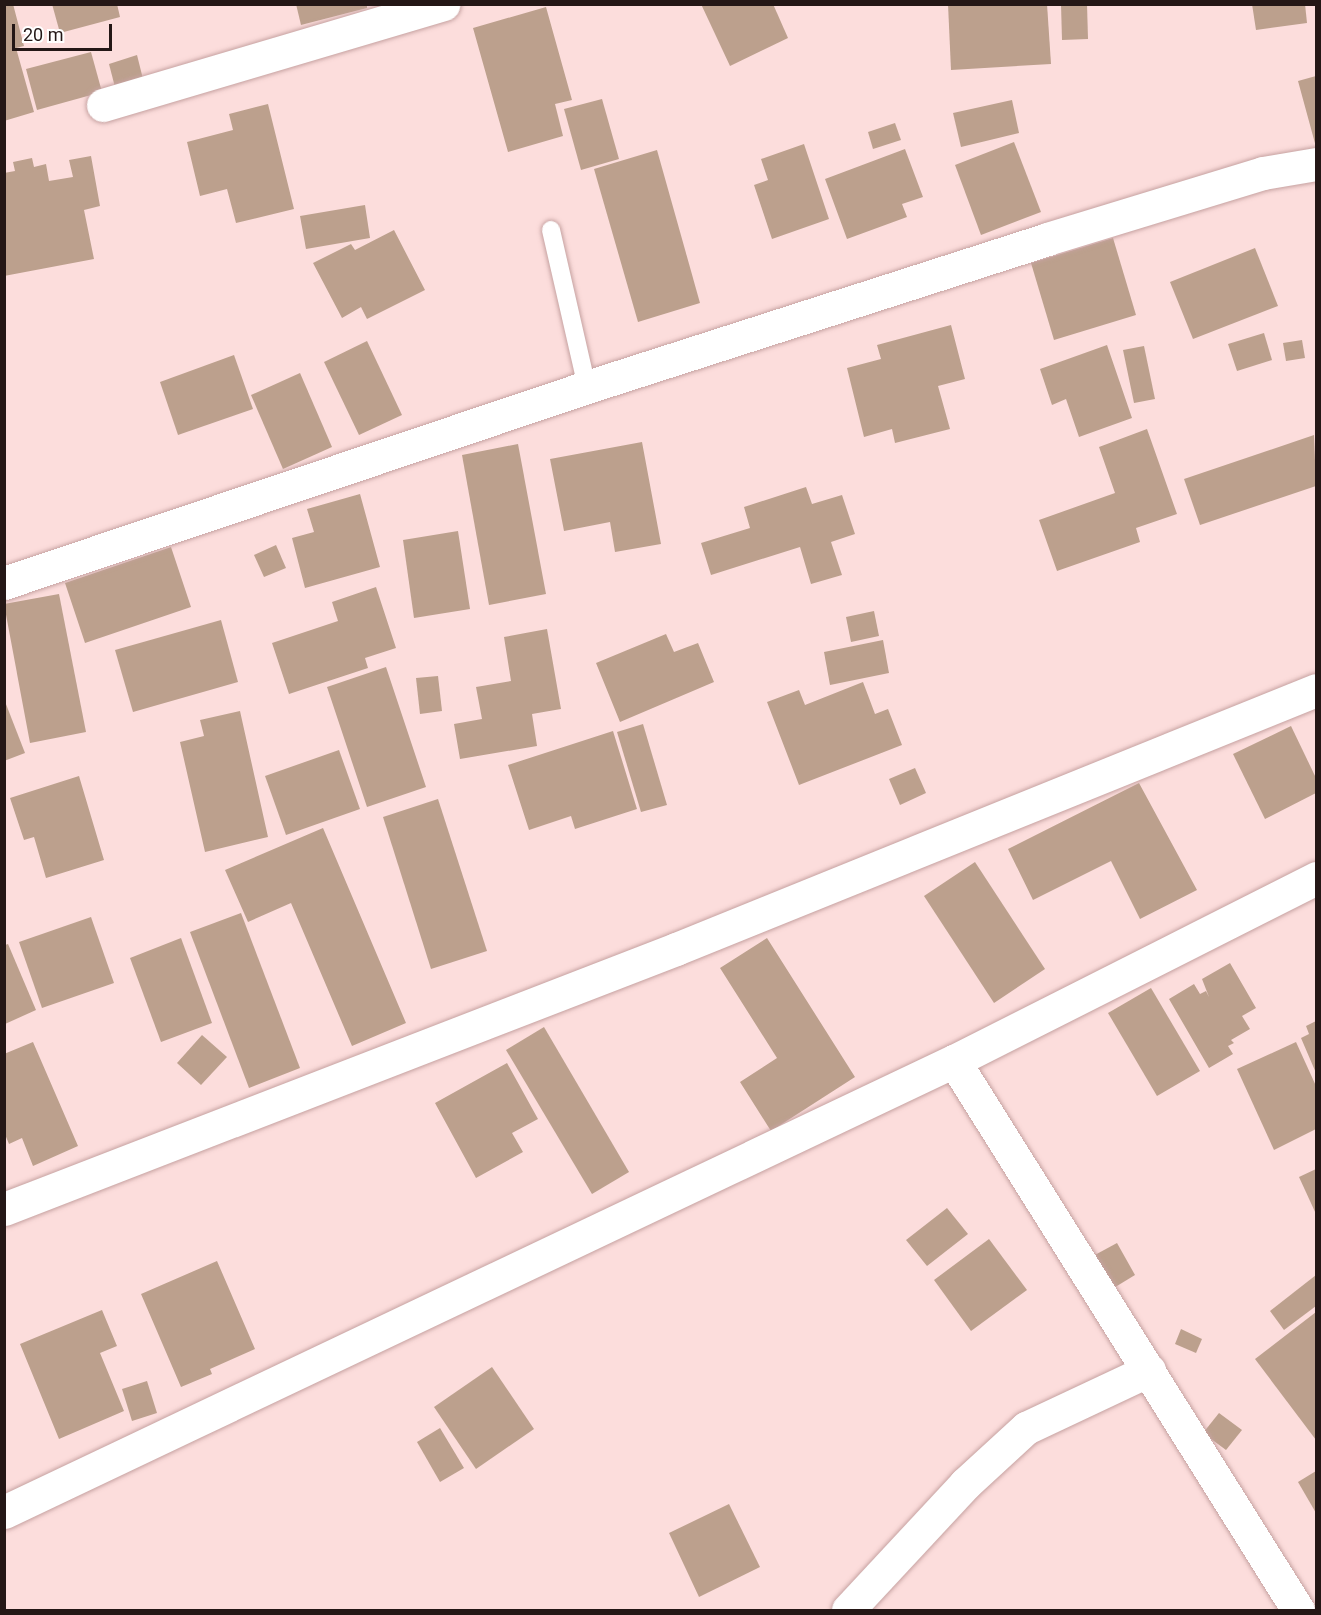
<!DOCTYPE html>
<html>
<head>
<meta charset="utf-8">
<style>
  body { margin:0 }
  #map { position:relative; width:1321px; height:1615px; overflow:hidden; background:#fcdddc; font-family:Roboto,sans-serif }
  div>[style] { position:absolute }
  .building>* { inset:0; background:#bca08d }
  .roads { filter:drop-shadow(0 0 2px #c6a2a1) drop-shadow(0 0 2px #c6a2a1) }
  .service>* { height:18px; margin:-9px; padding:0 9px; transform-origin:9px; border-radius:9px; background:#fff }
  .minor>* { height:33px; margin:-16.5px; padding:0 16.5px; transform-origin:16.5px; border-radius:16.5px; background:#fff }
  span { translate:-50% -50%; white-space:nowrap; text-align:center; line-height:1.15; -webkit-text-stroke:4.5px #fff; paint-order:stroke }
  .frame { position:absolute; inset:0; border:6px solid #241716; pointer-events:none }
  .scale { position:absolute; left:12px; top:24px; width:100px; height:27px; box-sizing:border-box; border:3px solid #241716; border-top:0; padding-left:8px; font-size:18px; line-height:21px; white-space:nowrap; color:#241716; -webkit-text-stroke:4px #fff; paint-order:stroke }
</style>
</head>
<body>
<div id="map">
  <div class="building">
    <div style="clip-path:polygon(4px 4px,13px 4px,24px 46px,16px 48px,34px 112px,4px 121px)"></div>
    <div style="clip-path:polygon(52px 4px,117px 4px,120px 17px,60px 33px)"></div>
    <div style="clip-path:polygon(296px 4px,367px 4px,367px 8px,301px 25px)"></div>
    <div style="clip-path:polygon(701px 4px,773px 4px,788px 38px,730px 66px)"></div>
    <div style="clip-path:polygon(948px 4px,1047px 4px,1051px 64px,951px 70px)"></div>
    <div style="clip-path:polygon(1061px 4px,1087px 4px,1088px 39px,1062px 40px)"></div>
    <div style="clip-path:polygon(1252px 4px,1305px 4px,1307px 23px,1256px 30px)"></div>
    <div style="clip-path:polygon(546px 7px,572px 100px,555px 104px,563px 136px,508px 152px,473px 28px)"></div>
    <div style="clip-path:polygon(91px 52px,102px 92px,37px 110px,26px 69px)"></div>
    <div style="clip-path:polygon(137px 55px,144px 83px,116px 91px,109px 64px)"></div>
    <div style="clip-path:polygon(1316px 76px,1316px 147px,1298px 81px)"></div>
    <div style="clip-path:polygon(602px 99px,619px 159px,581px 170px,564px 109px)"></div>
    <div style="clip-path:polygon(1012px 100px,1019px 133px,961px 147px,953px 113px)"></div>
    <div style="clip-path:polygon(268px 104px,294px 209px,236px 223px,227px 189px,200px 196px,187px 142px,233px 130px,229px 114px)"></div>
    <div style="clip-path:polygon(895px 123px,901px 140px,873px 149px,868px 132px)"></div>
    <div style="clip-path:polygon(1014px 142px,1041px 212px,981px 235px,955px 165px)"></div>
    <div style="clip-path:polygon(804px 144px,829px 219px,772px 239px,754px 185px,768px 180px,761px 159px)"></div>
    <div style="clip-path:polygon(905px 149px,923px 197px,902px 204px,907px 217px,847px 239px,825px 179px)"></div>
    <div style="clip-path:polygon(657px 150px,700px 303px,638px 322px,594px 169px)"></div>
    <div style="clip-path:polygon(91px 156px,100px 206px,84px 210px,94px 259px,4px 276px,4px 173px,15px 171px,13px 162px,32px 158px,34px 167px,46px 164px,49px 181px,73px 177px,69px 160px)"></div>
    <div style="clip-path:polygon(365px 205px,370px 238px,306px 249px,300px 216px)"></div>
    <div style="clip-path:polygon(394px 230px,425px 290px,367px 319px,361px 307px,342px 318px,313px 263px,351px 244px,355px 250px)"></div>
    <div style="clip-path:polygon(1113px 238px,1136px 315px,1054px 340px,1031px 263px)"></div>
    <div style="clip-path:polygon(1255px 248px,1278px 306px,1193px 339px,1170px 282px)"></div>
    <div style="clip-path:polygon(951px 325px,965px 379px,938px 386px,950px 429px,895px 443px,892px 429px,864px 437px,847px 368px,881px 359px,877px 345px)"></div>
    <div style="clip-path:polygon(1264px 333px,1272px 360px,1237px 371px,1228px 344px)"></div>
    <div style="clip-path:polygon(1302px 340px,1305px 358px,1286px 361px,1283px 343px)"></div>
    <div style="clip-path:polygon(367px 341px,402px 415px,359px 435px,324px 362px)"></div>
    <div style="clip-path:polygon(1107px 345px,1132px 418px,1079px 437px,1066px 399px,1052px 405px,1040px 369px)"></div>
    <div style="clip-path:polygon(1144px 346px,1155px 399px,1134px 403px,1123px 350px)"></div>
    <div style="clip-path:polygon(234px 355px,253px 409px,178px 435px,160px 382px)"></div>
    <div style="clip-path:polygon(300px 373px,332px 447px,283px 469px,251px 395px)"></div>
    <div style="clip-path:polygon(1147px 429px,1177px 514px,1136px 528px,1140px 542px,1057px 571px,1039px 520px,1115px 493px,1099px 447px)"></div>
    <div style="clip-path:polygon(1314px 435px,1316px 486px,1200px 525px,1184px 479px)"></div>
    <div style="clip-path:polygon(642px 442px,661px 544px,615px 552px,610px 522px,564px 531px,550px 459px)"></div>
    <div style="clip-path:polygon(518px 444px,546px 594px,489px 605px,462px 455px)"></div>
    <div style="clip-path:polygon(806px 487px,812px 504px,842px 495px,855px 534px,831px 542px,842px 575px,811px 584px,800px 547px,711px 575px,701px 543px,750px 528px,744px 507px)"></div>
    <div style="clip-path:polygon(360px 494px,380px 567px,305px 588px,292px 538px,314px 532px,307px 509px)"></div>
    <div style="clip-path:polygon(458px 531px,470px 609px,414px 618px,403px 540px)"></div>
    <div style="clip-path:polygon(276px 545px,286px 568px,264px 577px,254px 555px)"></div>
    <div style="clip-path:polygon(171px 547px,191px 607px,85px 643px,65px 583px)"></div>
    <div style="clip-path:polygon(376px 587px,396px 648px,365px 658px,368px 668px,289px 694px,272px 643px,338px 621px,332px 602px)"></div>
    <div style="clip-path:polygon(59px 594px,86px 732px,30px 743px,4px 604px)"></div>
    <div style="clip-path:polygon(874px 611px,879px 636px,851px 642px,846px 617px)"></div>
    <div style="clip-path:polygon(221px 620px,238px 682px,133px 712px,115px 650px)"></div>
    <div style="clip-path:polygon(547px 629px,561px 709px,532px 714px,537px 746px,460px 759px,454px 724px,482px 719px,476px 687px,511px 681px,504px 637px)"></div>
    <div style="clip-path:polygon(666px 634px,674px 652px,698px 643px,714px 682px,620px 722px,596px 663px)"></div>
    <div style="clip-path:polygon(883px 640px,889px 673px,830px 685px,824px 652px)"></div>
    <div style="clip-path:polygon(386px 667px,426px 787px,367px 807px,327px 687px)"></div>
    <div style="clip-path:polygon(438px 676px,442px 711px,420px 714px,416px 678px)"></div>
    <div style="clip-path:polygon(863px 682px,875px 714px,888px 709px,902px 745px,799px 785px,767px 702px,799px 690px,805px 705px)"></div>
    <div style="clip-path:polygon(4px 699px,25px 753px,4px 761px)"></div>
    <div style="clip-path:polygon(240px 711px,268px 837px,205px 852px,180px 742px,204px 736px,200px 720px)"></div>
    <div style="clip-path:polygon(643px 724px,667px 805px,641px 812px,617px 732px)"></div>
    <div style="clip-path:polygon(1291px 726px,1316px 778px,1316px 793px,1265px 819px,1233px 754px)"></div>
    <div style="clip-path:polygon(613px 731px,637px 809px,575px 829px,571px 816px,529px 830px,508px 765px)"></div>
    <div style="clip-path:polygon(339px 750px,360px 809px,286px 835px,265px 776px)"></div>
    <div style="clip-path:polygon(915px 768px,926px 793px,900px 805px,889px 779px)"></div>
    <div style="clip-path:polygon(79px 776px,104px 860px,46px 878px,34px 837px,24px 840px,10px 798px)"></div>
    <div style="clip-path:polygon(1139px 783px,1197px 890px,1140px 919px,1111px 861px,1033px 900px,1008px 849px)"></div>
    <div style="clip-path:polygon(438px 799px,487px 951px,431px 969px,383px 817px)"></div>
    <div style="clip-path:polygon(323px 828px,406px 1023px,352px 1046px,291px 903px,248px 922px,225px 870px)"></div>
    <div style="clip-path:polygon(975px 862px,1045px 969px,994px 1003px,924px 896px)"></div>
    <div style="clip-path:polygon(241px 913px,300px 1068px,249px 1088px,190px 932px)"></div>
    <div style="clip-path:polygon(91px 917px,114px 983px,42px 1008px,19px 942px)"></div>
    <div style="clip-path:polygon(181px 938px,212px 1023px,161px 1042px,130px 958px)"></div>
    <div style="clip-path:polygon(767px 938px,855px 1077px,771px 1131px,740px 1082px,777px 1058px,720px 968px)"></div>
    <div style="clip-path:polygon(8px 944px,36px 1010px,5px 1024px,5px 945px)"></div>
    <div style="clip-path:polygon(1230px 963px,1256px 1008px,1242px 1016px,1250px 1029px,1231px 1040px,1234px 1043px,1228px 1046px,1233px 1054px,1209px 1068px,1169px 999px,1194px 984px,1200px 994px,1206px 991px,1209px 997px,1202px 979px)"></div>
    <div style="clip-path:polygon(1151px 988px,1200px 1071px,1157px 1096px,1108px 1013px)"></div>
    <div style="clip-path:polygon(1316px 1021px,1316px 1073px,1301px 1038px,1309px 1034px,1306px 1026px)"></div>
    <div style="clip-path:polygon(544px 1027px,629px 1172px,592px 1194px,506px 1050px)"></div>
    <div style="clip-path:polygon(202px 1035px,227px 1057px,201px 1085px,177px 1063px)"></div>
    <div style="clip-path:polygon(33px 1042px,78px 1146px,33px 1166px,22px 1138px,9px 1144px,4px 1132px,4px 1054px)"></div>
    <div style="clip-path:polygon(1296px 1042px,1316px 1086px,1316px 1129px,1274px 1150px,1237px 1069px)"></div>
    <div style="clip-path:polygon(507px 1063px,538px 1119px,512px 1133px,523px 1152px,476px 1178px,435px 1103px)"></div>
    <div style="clip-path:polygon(1316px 1169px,1316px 1214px,1299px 1177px)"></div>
    <div style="clip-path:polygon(947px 1208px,968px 1234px,927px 1266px,906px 1240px)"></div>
    <div style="clip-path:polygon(989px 1239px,1027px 1290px,971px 1331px,934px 1280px)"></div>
    <div style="clip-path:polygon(1117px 1243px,1135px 1275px,1112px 1289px,1093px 1256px)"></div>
    <div style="clip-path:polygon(217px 1261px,255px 1349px,210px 1369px,212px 1374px,181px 1387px,141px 1294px)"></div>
    <div style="clip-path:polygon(1316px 1275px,1316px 1306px,1284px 1330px,1270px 1311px)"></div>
    <div style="clip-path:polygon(102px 1310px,117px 1346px,100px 1353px,124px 1411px,59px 1439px,20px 1344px)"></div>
    <div style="clip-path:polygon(1316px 1312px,1316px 1440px,1255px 1359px)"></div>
    <div style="clip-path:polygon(1181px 1329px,1202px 1339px,1196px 1353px,1175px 1344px)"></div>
    <div style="clip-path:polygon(492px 1367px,534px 1429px,476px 1469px,434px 1407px)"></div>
    <div style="clip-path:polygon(147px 1381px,157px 1413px,132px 1421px,122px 1389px)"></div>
    <div style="clip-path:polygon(1219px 1413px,1242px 1430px,1226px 1450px,1203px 1433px)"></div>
    <div style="clip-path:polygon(440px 1428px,464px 1468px,440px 1482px,417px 1442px)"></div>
    <div style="clip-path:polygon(1316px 1471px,1316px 1513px,1298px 1482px)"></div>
    <div style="clip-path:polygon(729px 1504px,760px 1567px,699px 1597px,669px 1533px)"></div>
  </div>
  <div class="roads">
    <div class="service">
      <div style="left:551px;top:230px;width:161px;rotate:77.1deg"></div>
    </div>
    <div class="minor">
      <div style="left:103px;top:105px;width:355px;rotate:-16.5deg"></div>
      <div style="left:4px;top:583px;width:615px;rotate:-18.58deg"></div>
      <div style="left:587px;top:387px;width:483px;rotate:-17.8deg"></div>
      <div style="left:1047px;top:239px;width:226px;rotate:-17deg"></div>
      <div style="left:1263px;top:173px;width:54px;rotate:-9.6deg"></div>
      <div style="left:954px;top:1061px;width:648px;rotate:57.93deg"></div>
      <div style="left:4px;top:1209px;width:721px;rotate:-21.15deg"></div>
      <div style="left:676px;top:949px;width:690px;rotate:-22.03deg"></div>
      <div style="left:4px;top:1512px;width:1052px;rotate:-25.4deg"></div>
      <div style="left:954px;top:1061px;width:406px;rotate:-26.8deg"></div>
      <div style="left:848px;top:1610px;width:172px;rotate:-47.1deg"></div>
      <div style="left:965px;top:1484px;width:83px;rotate:-42.6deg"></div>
      <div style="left:1026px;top:1428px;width:136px;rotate:-25.2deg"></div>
    </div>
  </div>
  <div class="frame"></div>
  <div class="scale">20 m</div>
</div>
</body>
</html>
